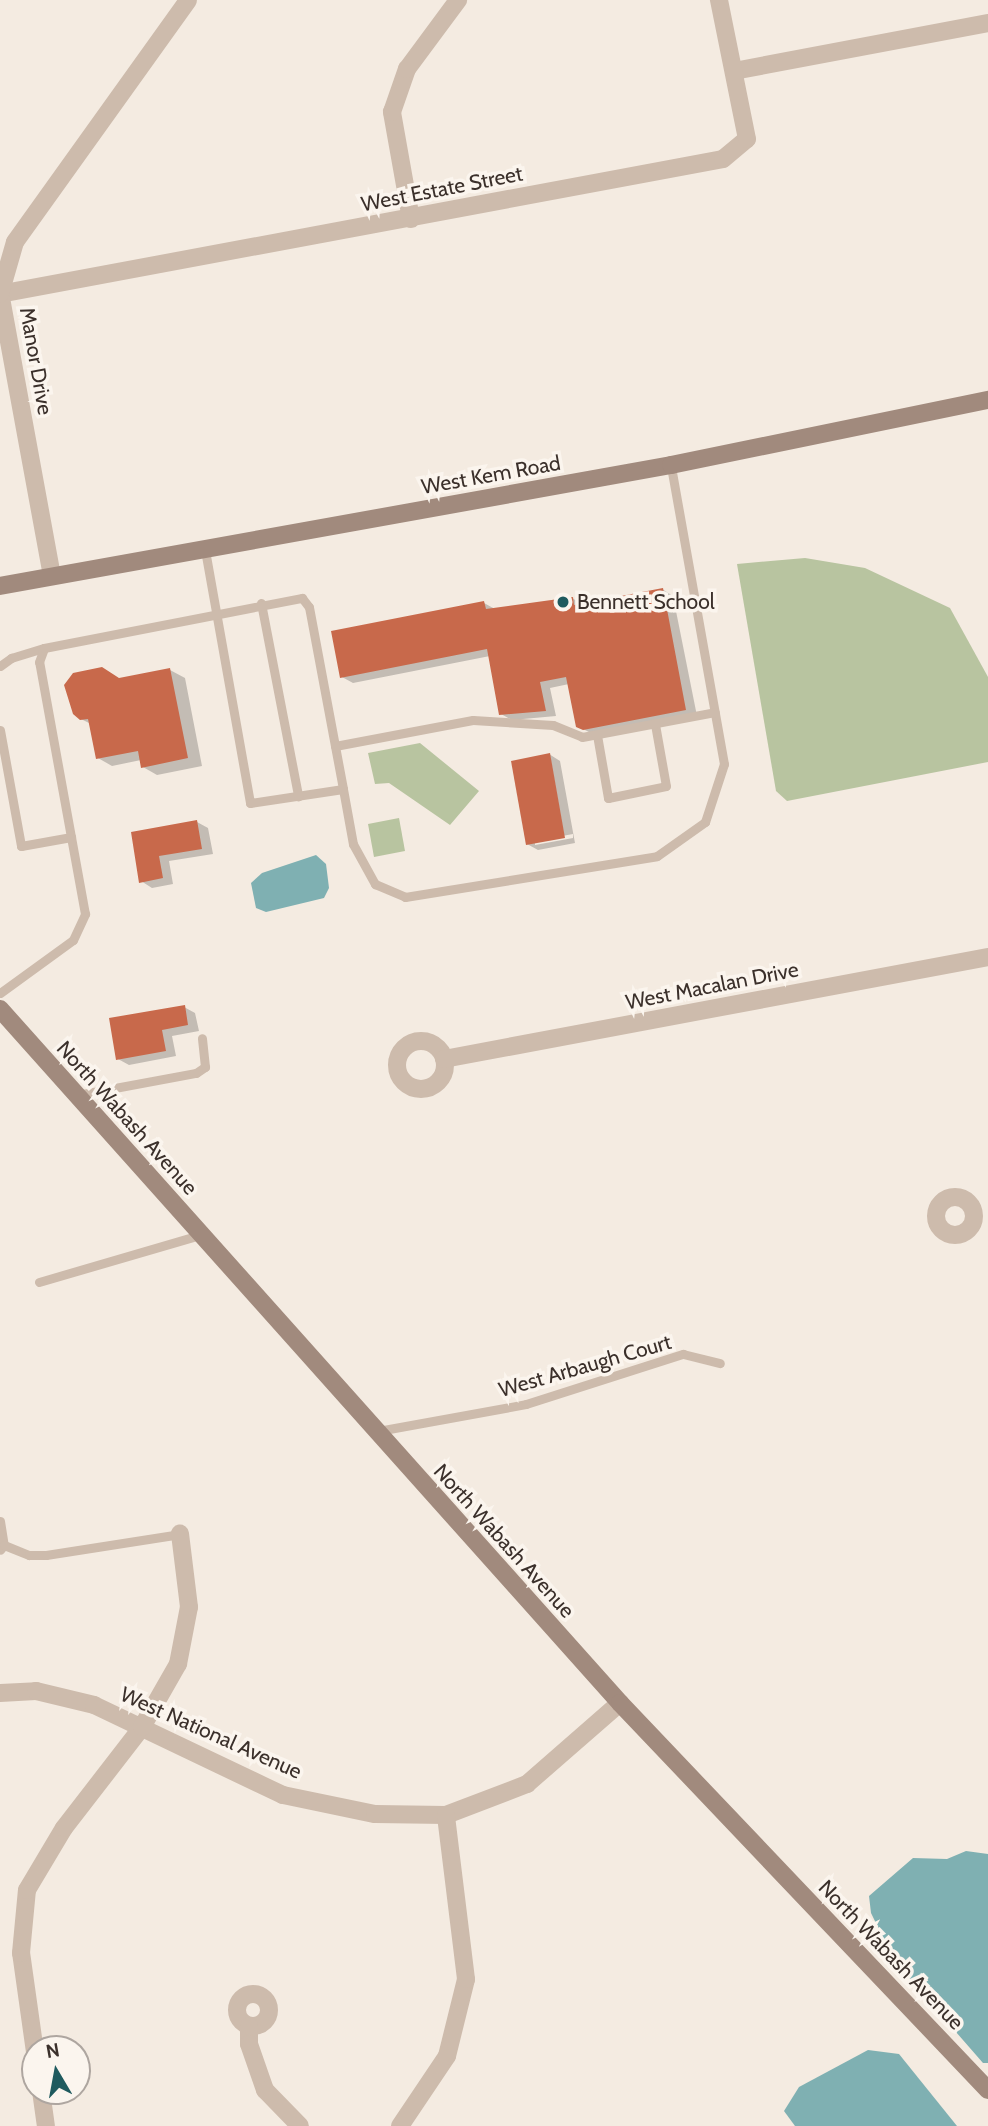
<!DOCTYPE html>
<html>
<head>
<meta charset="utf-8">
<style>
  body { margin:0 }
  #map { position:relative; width:988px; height:2126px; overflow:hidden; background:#f4ebe1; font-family:Cabin,sans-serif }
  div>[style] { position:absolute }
  .green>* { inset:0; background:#b8c4a0 }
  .water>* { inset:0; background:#7fb0b2 }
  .shadow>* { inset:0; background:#0003 }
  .building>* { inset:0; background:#c8694b }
  .lane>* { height:9px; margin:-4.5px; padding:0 4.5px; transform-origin:4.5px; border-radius:4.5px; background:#cdbbac }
  .street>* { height:18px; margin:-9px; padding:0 9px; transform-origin:9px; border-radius:9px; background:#cdbbac }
  .street>.ring { margin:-9px; padding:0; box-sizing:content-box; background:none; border:18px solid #cdbbac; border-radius:50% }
  .secondary>* { height:18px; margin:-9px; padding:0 9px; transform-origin:9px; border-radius:9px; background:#a18a7d }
  .dots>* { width:19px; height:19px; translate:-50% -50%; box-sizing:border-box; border:4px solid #fbf5ee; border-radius:50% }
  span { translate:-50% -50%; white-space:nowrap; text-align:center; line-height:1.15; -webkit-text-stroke:7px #fbf5ee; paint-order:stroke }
  .street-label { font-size:21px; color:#3b302b }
  .poi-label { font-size:21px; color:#3b302b }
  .left { translate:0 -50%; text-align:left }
  .north { position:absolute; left:21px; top:2035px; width:70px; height:70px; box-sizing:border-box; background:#fbf5ee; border:2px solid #aea6a0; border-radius:50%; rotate:350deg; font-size:19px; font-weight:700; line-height:28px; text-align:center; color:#3b302b }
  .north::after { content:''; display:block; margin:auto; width:24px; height:32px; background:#1f5a5e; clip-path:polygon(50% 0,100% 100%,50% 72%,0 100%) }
</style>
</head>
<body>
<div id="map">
  <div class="green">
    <div style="clip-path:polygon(805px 558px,865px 568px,950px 608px,988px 677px,988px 762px,787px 801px,776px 791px,737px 564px)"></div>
    <div style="clip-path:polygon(420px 743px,479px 791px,450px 825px,389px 783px,375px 784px,368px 753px)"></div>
    <div style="clip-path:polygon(399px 818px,405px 851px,374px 857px,368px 824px)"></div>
  </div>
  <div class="water">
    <div style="clip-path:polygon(316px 855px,326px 864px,329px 888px,324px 898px,266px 912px,256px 908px,251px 883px,262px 873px)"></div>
    <div style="clip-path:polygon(966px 1851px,988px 1854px,988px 2063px,983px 2063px,895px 1962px,871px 1913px,869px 1896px,913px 1858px,947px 1859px)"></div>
    <div style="clip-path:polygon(868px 2050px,899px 2054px,957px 2126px,795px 2126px,784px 2111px,799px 2087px)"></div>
  </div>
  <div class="shadow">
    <div style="clip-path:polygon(662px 589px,673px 596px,697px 716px,595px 735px,577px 726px,569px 684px,550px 688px,556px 716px,512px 720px,501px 714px,490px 656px,353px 683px,342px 677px,484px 603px,495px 609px,572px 598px,583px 605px)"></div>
    <div style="clip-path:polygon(170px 670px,185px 678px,202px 766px,157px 775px,143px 767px,141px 760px,112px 766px,98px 758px,91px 724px,81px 719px,120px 679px)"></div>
    <div style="clip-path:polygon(evenodd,549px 754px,560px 761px,575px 843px,538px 850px,527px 844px,549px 754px,573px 834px,573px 838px,535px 845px,535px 841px,573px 834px)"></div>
    <div style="clip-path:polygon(197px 822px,208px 828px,213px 854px,169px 861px,173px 884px,152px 888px,141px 881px,133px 833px)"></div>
    <div style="clip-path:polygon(184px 1007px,195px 1013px,199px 1031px,172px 1036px,176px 1056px,129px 1065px,118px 1059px)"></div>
  </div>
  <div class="building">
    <div style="clip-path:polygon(663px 588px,686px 710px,583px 730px,576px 727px,566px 677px,540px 682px,546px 711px,499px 715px,487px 649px,340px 678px,331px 631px,484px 601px,486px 609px,573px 597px,574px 605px)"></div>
    <div style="clip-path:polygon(102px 667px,119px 678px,170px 668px,188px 758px,141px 768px,138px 751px,96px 759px,88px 719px,80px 720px,73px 714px,64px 685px,73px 673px)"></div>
    <div style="clip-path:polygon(550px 753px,565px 838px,526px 845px,511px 761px)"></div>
    <div style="clip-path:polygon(197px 820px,202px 849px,159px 856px,163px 878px,139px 883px,131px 832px)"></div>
    <div style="clip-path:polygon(185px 1005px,188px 1025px,162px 1030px,166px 1051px,116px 1060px,109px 1018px)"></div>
  </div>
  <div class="lane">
    <div style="left:205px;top:550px;width:257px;rotate:79.9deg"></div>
    <div style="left:250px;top:803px;width:94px;rotate:-8.6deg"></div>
    <div style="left:343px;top:789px;width:56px;rotate:79.7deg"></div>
    <div style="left:353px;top:844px;width:46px;rotate:61.2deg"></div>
    <div style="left:375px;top:884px;width:33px;rotate:23deg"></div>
    <div style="left:405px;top:897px;width:255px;rotate:-9.2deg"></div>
    <div style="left:657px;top:856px;width:59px;rotate:-35.3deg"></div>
    <div style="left:705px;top:822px;width:61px;rotate:-71.9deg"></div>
    <div style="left:724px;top:764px;width:304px;rotate:-100.1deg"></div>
    <div style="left:261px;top:603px;width:197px;rotate:79.1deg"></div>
    <div style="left:0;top:666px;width:14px;rotate:-36deg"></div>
    <div style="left:11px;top:658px;width:34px;rotate:-17deg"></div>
    <div style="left:0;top:730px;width:118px;rotate:79.7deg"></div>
    <div style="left:21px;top:846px;width:51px;rotate:-10.2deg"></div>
    <div style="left:597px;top:735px;width:64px;rotate:80.1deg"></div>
    <div style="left:608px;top:798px;width:59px;rotate:-11.7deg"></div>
    <div style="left:666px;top:786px;width:63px;rotate:-100.1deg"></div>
    <div style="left:335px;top:746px;width:140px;rotate:-10.7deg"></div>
    <div style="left:473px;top:720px;width:80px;rotate:3.6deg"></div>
    <div style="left:553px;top:725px;width:31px;rotate:22deg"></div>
    <div style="left:582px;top:737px;width:135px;rotate:-10.6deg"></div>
    <div style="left:0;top:993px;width:90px;rotate:-36deg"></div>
    <div style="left:73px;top:940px;width:29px;rotate:-65deg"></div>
    <div style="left:85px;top:914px;width:256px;rotate:-100.3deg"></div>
    <div style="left:39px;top:662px;width:15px;rotate:-70deg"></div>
    <div style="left:44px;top:648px;width:263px;rotate:-11deg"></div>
    <div style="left:302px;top:598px;width:11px;rotate:52deg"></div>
    <div style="left:309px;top:607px;width:185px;rotate:79.4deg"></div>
    <div style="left:77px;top:1095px;width:121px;rotate:-10.5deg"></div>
    <div style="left:196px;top:1073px;width:11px;rotate:-34deg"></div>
    <div style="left:205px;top:1067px;width:29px;rotate:-96deg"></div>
    <div style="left:39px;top:1282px;width:168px;rotate:-16.3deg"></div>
    <div style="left:378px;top:1431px;width:150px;rotate:-10.3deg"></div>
    <div style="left:526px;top:1404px;width:165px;rotate:-17.7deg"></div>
    <div style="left:683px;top:1354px;width:38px;rotate:14deg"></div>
    <div style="left:0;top:1521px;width:24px;rotate:81deg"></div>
    <div style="left:4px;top:1545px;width:6px;rotate:129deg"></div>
    <div style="left:4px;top:1545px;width:27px;rotate:22deg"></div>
    <div style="left:29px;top:1555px;width:17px"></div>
    <div style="left:46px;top:1555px;width:136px;rotate:-8.9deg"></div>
  </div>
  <div class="street">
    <div style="left:734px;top:71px;width:258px;rotate:-10.7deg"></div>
    <div style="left:411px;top:219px;width:109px;rotate:-100.1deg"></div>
    <div style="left:392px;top:112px;width:46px;rotate:-70.8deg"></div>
    <div style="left:407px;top:69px;width:86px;rotate:-53.5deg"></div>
    <div style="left:0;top:294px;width:735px;rotate:-10.58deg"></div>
    <div style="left:723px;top:159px;width:31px;rotate:-40deg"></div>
    <div style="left:747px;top:139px;width:142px;rotate:-101.4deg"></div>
    <div style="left:52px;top:576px;width:287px;rotate:-100.4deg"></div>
    <div style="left:0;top:294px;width:54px;rotate:-73.9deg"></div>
    <div style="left:15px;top:242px;width:297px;rotate:-54.4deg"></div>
    <div class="ring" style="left:397px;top:1041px;width:30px;height:30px"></div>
    <div style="left:444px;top:1059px;width:553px;rotate:-10.62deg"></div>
    <div class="ring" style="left:936px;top:1197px;width:20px;height:20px"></div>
    <div style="left:0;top:1693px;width:36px;rotate:-3deg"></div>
    <div style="left:36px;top:1691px;width:60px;rotate:13.6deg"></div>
    <div style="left:94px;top:1705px;width:209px;rotate:25.5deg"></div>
    <div style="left:283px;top:1795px;width:94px;rotate:11.7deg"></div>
    <div style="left:375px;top:1814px;width:71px;rotate:0.8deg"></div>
    <div style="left:446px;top:1815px;width:87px;rotate:-20.9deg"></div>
    <div style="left:527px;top:1784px;width:123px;rotate:-41.1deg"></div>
    <div class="ring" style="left:237px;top:1994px;width:14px;height:14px"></div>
    <div style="left:249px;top:2026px;width:18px;rotate:90deg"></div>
    <div style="left:249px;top:2044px;width:49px;rotate:70.8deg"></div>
    <div style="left:265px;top:2090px;width:50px;rotate:45.8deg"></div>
    <div style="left:35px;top:2052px;width:100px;rotate:-98deg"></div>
    <div style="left:21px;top:1953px;width:63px;rotate:-84.6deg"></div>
    <div style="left:27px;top:1890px;width:72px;rotate:-59.2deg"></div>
    <div style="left:64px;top:1828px;width:128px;rotate:-52.3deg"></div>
    <div style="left:142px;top:1727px;width:73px;rotate:-60.3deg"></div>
    <div style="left:178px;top:1664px;width:58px;rotate:-79.1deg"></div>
    <div style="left:189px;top:1607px;width:74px;rotate:-97deg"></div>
    <div style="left:41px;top:2091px;width:35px;rotate:82deg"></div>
    <div style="left:400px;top:2126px;width:84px;rotate:-56.1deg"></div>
    <div style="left:447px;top:2056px;width:79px;rotate:-76.1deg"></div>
    <div style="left:466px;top:1979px;width:165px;rotate:-97deg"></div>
  </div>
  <div class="secondary">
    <div style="left:0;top:586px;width:682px;rotate:-10.22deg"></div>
    <div style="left:671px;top:465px;width:324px;rotate:-11.6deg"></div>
    <div style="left:0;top:1009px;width:931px;rotate:48.22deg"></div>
    <div style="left:620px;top:1703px;width:534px;rotate:46.44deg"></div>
  </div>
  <div class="dots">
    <div style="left:563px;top:602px;background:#1f5a5e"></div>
  </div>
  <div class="street-label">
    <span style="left:442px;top:189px;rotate:-11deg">West Estate Street</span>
    <span style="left:36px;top:361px;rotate:80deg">Manor Drive</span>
    <span style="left:491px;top:475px;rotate:-10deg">West Kem Road</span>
    <span style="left:712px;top:986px;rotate:-11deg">West Macalan Drive</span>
    <span style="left:127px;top:1118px;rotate:48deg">North Wabash Avenue</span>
    <span style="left:585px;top:1366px;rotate:-16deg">West Arbaugh Court</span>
    <span style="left:504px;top:1541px;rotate:48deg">North Wabash Avenue</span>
    <span style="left:211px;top:1733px;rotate:24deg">West National Avenue</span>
    <span style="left:891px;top:1955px;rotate:46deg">North Wabash Avenue</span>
  </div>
  <div class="poi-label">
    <span class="left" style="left:577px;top:602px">Bennett School</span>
  </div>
  <div class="north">N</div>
</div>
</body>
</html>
